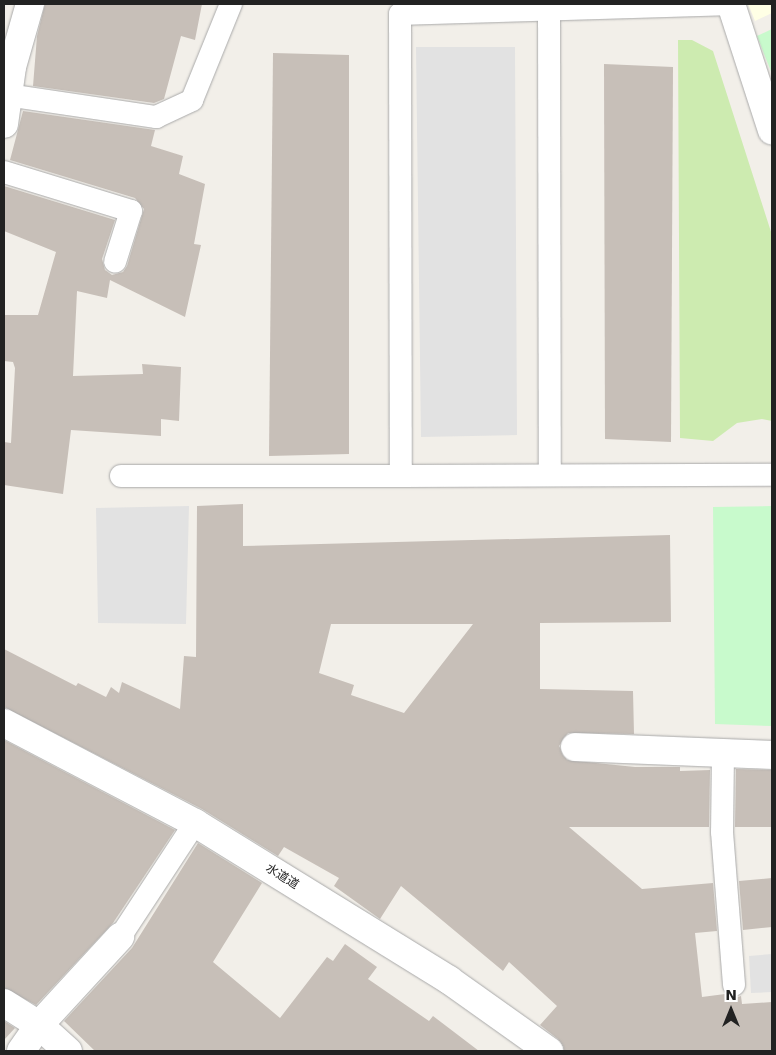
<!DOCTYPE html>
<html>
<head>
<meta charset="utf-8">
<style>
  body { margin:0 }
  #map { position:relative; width:776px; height:1055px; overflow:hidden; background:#f2efe9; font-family:"DejaVu Sans","Noto Sans JP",sans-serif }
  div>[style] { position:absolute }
  .education>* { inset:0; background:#ffffe5 }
  .grass>* { inset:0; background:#cdebb0 }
  .park>* { inset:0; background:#c8facc }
  .parking>* { inset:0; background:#e2e2e2 }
  .building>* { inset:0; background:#c7bfb8 }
  .roads { filter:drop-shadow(0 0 1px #a9a9a9) drop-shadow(0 0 1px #a9a9a9) }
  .lane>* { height:22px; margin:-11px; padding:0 11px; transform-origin:11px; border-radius:11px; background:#fff }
  .street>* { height:28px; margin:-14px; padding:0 14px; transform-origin:14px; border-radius:14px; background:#fff }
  span { translate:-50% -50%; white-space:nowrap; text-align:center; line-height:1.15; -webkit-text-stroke:5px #fff; paint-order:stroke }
  .street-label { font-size:12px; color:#222 }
  .frame { position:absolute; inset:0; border:5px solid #222; pointer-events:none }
  .north { position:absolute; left:706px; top:985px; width:50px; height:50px; -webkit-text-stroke:4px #fff; paint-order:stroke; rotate:0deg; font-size:14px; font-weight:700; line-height:20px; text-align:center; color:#222 }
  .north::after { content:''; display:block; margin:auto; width:18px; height:22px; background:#222; clip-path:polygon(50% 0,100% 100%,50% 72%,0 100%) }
</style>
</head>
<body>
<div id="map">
  <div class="education">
    <div style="clip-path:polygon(748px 4px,772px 4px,772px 13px,755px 21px)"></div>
  </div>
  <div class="grass">
    <div style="clip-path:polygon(678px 40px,692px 40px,713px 51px,772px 235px,772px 421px,762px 419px,737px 423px,713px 441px,680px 438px)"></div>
  </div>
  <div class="park">
    <div style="clip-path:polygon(772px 29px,772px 74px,757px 36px)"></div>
    <div style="clip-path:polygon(772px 506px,772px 726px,715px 724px,713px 507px)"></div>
  </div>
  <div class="parking">
    <div style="clip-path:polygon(416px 47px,515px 47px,517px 435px,421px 437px)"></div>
    <div style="clip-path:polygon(189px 506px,186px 624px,98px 623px,96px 508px)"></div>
    <div style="clip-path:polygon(772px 954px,772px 992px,751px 993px,749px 956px)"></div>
  </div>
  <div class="building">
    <div style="clip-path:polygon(45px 4px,102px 5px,202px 4px,195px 40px,181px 36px,164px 99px,154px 103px,33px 86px,37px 36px)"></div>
    <div style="clip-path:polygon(273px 53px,349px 55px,349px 454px,269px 456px)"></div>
    <div style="clip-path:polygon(604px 64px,673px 67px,671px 442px,605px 439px)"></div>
    <div style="clip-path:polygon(23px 111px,155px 130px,151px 146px,183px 156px,179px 174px,205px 184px,194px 244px,201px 245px,185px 317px,110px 280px,107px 298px,77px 291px,73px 376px,143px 374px,142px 364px,181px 367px,179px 421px,161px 419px,161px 436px,71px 430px,63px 494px,4px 485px,4px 442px,11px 443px,15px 368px,13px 362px,4px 361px,4px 315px,38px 315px,56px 252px,4px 231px,4px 186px,115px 220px,102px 259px,105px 270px,112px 275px,123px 272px,127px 266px,144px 209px,135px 198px,10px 160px)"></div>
    <div style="clip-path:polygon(evenodd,243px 504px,243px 546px,670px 535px,671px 622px,540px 623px,540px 689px,633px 691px,634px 734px,568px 733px,559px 746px,567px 760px,635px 767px,680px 767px,680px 771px,710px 770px,709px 827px,569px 827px,642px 889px,713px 883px,717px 931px,695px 933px,702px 997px,725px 994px,735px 998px,741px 996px,742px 1004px,772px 1002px,772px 1051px,564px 1051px,558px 1039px,540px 1025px,557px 1006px,509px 962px,503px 971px,401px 886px,380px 919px,334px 886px,339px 878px,284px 847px,278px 856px,202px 809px,4px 707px,4px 649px,76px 686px,78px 683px,106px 697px,111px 687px,119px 693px,122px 682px,180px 709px,184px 656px,196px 657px,197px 506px,243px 504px,331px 624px,473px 624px,404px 713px,351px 695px,354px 685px,319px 673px,331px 624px)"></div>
    <div style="clip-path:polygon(4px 740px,175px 830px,113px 923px,36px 1005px,4px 988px)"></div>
    <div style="clip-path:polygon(736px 769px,772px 770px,772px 827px,735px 827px)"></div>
    <div style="clip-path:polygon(198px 843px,262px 883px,213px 962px,280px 1018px,327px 957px,333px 961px,345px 944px,377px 967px,368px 979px,429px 1021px,433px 1016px,479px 1051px,95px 1051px,64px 1021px,132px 948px)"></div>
    <div style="clip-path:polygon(772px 878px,772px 927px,743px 930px,739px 881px)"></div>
    <div style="clip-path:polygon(4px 1021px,15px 1028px,4px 1040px)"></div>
  </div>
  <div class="roads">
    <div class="lane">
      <div style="left:731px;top:4px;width:331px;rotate:178.3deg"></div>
      <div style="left:400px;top:14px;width:462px;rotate:89.9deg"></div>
      <div style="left:401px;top:476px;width:371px;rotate:-0.2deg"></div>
      <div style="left:549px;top:9px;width:466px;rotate:89.9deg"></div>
      <div style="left:7px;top:95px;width:151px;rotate:8.4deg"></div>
      <div style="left:156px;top:117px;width:40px;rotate:-25deg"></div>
      <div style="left:192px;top:100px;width:104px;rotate:-67.9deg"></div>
      <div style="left:4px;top:172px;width:133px;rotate:17.1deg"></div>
      <div style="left:131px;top:211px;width:53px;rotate:107.4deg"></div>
      <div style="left:121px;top:476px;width:280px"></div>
      <div style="left:723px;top:753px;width:79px;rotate:90.7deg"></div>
      <div style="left:722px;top:832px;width:153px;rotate:85.5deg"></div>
      <div style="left:120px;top:937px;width:136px;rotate:-56.7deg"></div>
    </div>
    <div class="street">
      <div style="left:731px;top:4px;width:133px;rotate:72deg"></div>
      <div style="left:4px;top:124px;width:58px;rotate:-82deg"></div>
      <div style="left:12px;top:67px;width:66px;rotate:-74.1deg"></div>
      <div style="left:4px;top:723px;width:216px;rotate:27.6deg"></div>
      <div style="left:195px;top:823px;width:299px;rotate:31.7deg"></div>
      <div style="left:449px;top:980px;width:123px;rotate:35.4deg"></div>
      <div style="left:575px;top:747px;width:197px;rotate:2.3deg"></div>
      <div style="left:4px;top:1003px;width:41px;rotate:32.2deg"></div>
      <div style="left:39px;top:1025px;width:39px;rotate:42deg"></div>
      <div style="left:21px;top:1051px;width:32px;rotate:-55deg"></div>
      <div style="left:39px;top:1025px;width:120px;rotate:-47.4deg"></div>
    </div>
  </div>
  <div class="street-label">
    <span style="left:282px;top:877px;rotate:32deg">水道道</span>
  </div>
  <div class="frame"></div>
  <div class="north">N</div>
</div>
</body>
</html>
